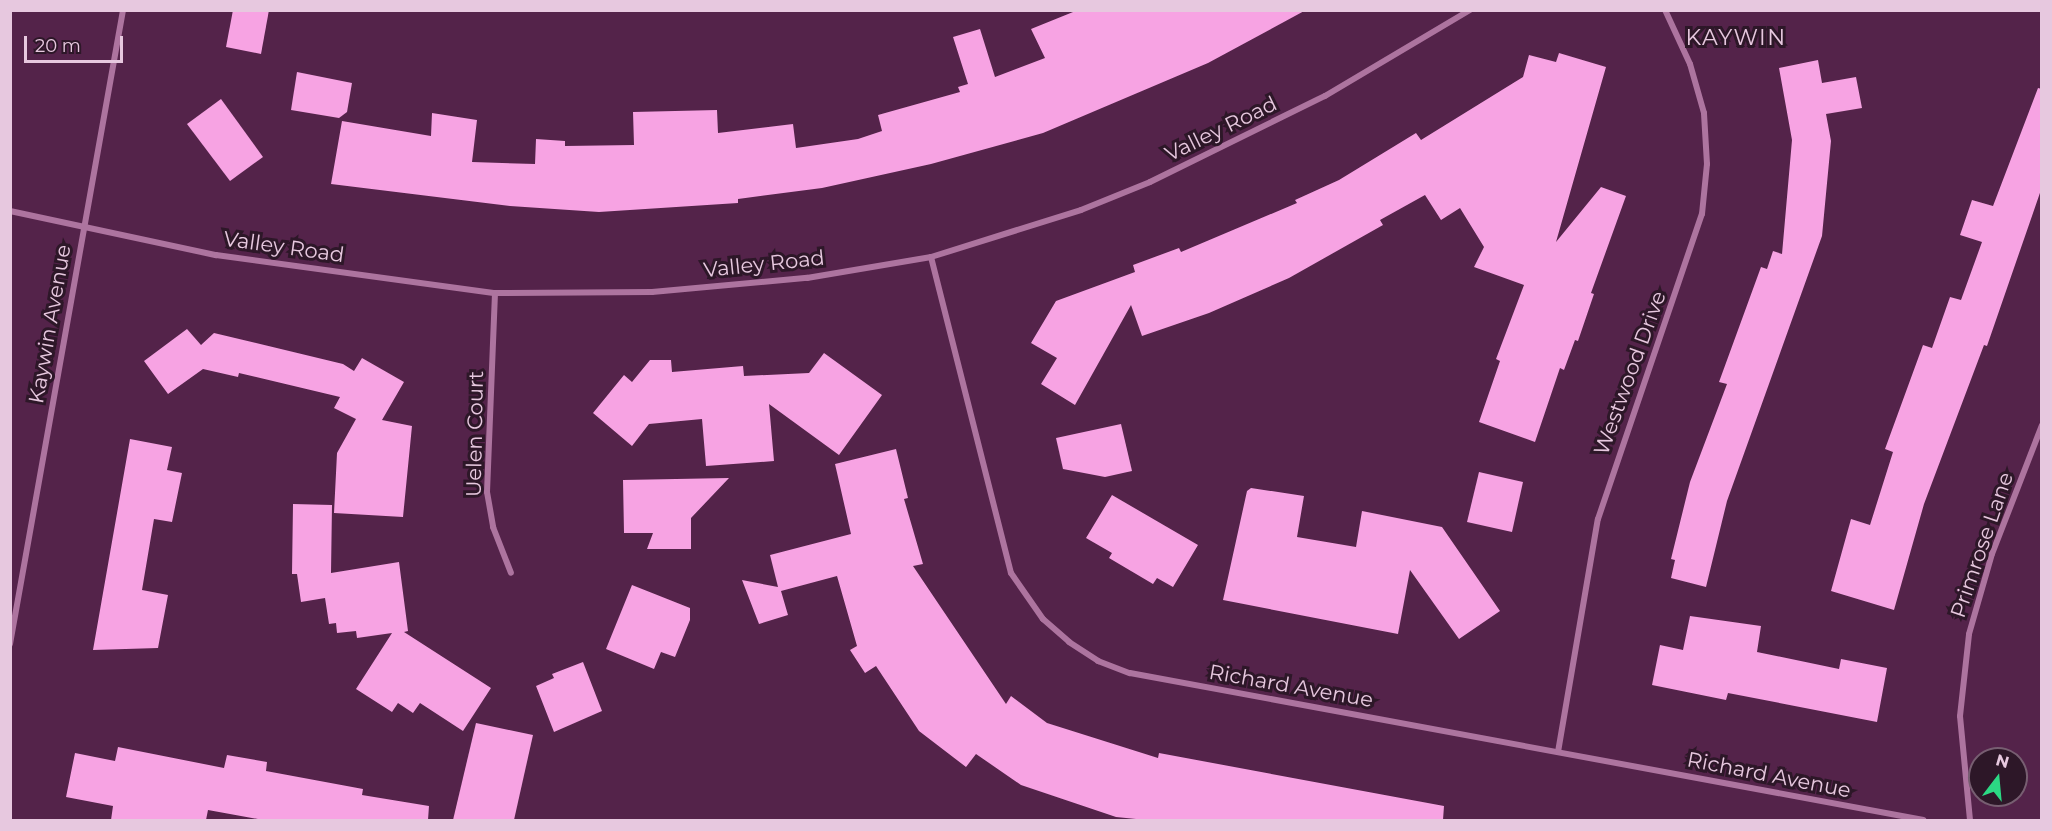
<!DOCTYPE html>
<html>
<head>
<meta charset="utf-8">
<style>
  body { margin:0 }
  #map { position:relative; width:2052px; height:831px; overflow:hidden; background:#54234a; font-family:Montserrat,sans-serif }
  div>[style] { position:absolute }
  .building>* { inset:0; background:#f7a3e3 }
  .minor>* { height:6px; margin:-3px; padding:0 3px; transform-origin:3px; border-radius:3px; background:#ad749f }
  span { translate:-50% -50%; white-space:nowrap; text-align:center; line-height:1.15; -webkit-text-stroke:6px #2d1728; paint-order:stroke }
  .street-label { font-size:21px; color:#e7c8df }
  .neighbourhood-label { font-size:22px; color:#e7c8df; letter-spacing:1.5px }
  .frame { position:absolute; inset:0; border:12px solid #e7c8df; pointer-events:none }
  .north { position:absolute; left:1968px; top:747px; width:60px; height:60px; box-sizing:border-box; background:#2d1728; border:2px solid #775e71; border-radius:50%; rotate:16deg; font-size:16px; font-weight:700; line-height:24px; text-align:center; color:#e7c8df }
  .north::after { content:''; display:block; margin:auto; width:21px; height:27px; background:#2cd884; clip-path:polygon(50% 0,100% 100%,50% 72%,0 100%) }
  .scale { position:absolute; left:24px; top:36px; width:99px; height:27px; box-sizing:border-box; border:3px solid #e7c8df; border-top:0; padding-left:8px; font-size:18px; line-height:21px; white-space:nowrap; color:#e7c8df; -webkit-text-stroke:4px #2d1728; paint-order:stroke }
</style>
</head>
<body>
<div id="map">
  <div class="building">
    <div style="clip-path:polygon(233px 10px,269px 10px,261px 54px,226px 47px)"></div>
    <div style="clip-path:polygon(1078px 10px,1306px 10px,1208px 63px,1043px 133px,931px 164px,822px 188px,738px 199px,738px 203px,599px 212px,510px 206px,331px 184px,342px 121px,431px 136px,432px 113px,477px 120px,472px 162px,535px 164px,536px 139px,565px 141px,565px 146px,634px 145px,633px 112px,717px 110px,718px 133px,793px 124px,796px 148px,858px 139px,882px 131px,878px 115px,960px 92px,958px 87px,968px 84px,953px 37px,980px 29px,995px 77px,1045px 58px,1031px 29px)"></div>
    <div style="clip-path:polygon(1559px 53px,1606px 67px,1556px 242px,1601px 187px,1626px 196px,1591px 293px,1594px 294px,1578px 341px,1575px 340px,1564px 370px,1560px 368px,1535px 442px,1479px 422px,1500px 361px,1496px 359px,1524px 285px,1474px 267px,1484px 247px,1460px 208px,1441px 220px,1425px 195px,1380px 220px,1383px 225px,1289px 278px,1209px 313px,1142px 336px,1131px 305px,1075px 405px,1041px 384px,1057px 358px,1031px 343px,1056px 301px,1135px 272px,1133px 265px,1179px 248px,1181px 252px,1297px 203px,1295px 200px,1339px 180px,1416px 133px,1421px 140px,1523px 77px,1529px 55px,1556px 62px)"></div>
    <div style="clip-path:polygon(1818px 60px,1822px 83px,1856px 77px,1862px 108px,1826px 114px,1831px 141px,1822px 236px,1727px 501px,1706px 587px,1671px 578px,1675px 560px,1671px 559px,1690px 482px,1727px 384px,1719px 382px,1761px 267px,1767px 269px,1773px 251px,1782px 254px,1792px 140px,1779px 68px)"></div>
    <div style="clip-path:polygon(297px 72px,352px 83px,347px 112px,339px 118px,291px 110px)"></div>
    <div style="clip-path:polygon(2038px 88px,2042px 89px,2042px 187px,1987px 346px,1984px 345px,1924px 504px,1894px 610px,1831px 591px,1851px 519px,1870px 525px,1893px 452px,1885px 449px,1923px 345px,1932px 348px,1950px 297px,1961px 300px,1982px 242px,1960px 235px,1972px 200px,1993px 206px)"></div>
    <div style="clip-path:polygon(221px 99px,263px 157px,230px 181px,187px 124px)"></div>
    <div style="clip-path:polygon(187px 329px,201px 345px,214px 333px,343px 364px,354px 371px,362px 358px,404px 382px,382px 420px,412px 426px,403px 517px,334px 513px,337px 453px,356px 419px,334px 408px,340px 397px,239px 373px,238px 377px,203px 369px,168px 394px,144px 361px)"></div>
    <div style="clip-path:polygon(824px 353px,882px 395px,839px 455px,769px 404px,774px 461px,706px 466px,702px 419px,649px 424px,632px 446px,593px 413px,624px 375px,632px 382px,650px 360px,671px 360px,672px 372px,743px 366px,744px 376px,809px 373px)"></div>
    <div style="clip-path:polygon(1121px 424px,1132px 471px,1105px 477px,1063px 469px,1056px 438px)"></div>
    <div style="clip-path:polygon(130px 439px,172px 447px,167px 470px,182px 473px,172px 522px,154px 519px,142px 590px,168px 595px,158px 648px,93px 650px)"></div>
    <div style="clip-path:polygon(896px 449px,908px 498px,904px 499px,923px 564px,913px 566px,1006px 704px,1011px 696px,1047px 723px,1158px 758px,1159px 753px,1444px 806px,1443px 820px,1146px 820px,1116px 817px,1021px 785px,976px 754px,966px 767px,919px 731px,876px 666px,865px 673px,850px 650px,857px 646px,837px 576px,781px 591px,788px 615px,759px 624px,742px 580px,778px 587px,770px 555px,851px 534px,835px 464px)"></div>
    <div style="clip-path:polygon(1479px 472px,1523px 482px,1512px 532px,1467px 522px)"></div>
    <div style="clip-path:polygon(729px 478px,691px 518px,691px 549px,647px 549px,653px 533px,624px 533px,623px 480px)"></div>
    <div style="clip-path:polygon(1251px 488px,1304px 496px,1297px 537px,1356px 547px,1362px 511px,1442px 527px,1500px 611px,1459px 639px,1410px 570px,1398px 634px,1223px 600px,1247px 491px)"></div>
    <div style="clip-path:polygon(1112px 495px,1198px 545px,1173px 587px,1157px 578px,1153px 584px,1109px 558px,1112px 553px,1086px 538px)"></div>
    <div style="clip-path:polygon(293px 504px,332px 505px,331px 573px,399px 562px,408px 631px,404px 632px,491px 688px,463px 731px,420px 703px,413px 713px,398px 703px,392px 712px,356px 689px,392px 633px,357px 638px,356px 631px,337px 633px,336px 623px,329px 624px,325px 598px,301px 602px,297px 574px,292px 574px)"></div>
    <div style="clip-path:polygon(632px 585px,690px 608px,690px 620px,675px 657px,661px 652px,654px 669px,606px 649px)"></div>
    <div style="clip-path:polygon(1690px 616px,1761px 626px,1757px 652px,1839px 669px,1841px 659px,1887px 668px,1877px 722px,1728px 693px,1726px 700px,1652px 685px,1660px 645px,1683px 650px)"></div>
    <div style="clip-path:polygon(583px 662px,602px 711px,554px 732px,536px 686px,554px 678px,552px 674px)"></div>
    <div style="clip-path:polygon(476px 723px,533px 735px,514px 820px,453px 820px)"></div>
    <div style="clip-path:polygon(118px 747px,224px 768px,227px 755px,267px 762px,266px 771px,363px 789px,362px 795px,429px 806px,428px 820px,263px 820px,208px 810px,206px 820px,111px 820px,113px 806px,66px 797px,75px 753px,115px 761px)"></div>
  </div>
  <div class="minor">
    <div style="left:10px;top:211px;width:211px;rotate:12.1deg"></div>
    <div style="left:216px;top:255px;width:282px;rotate:7.8deg"></div>
    <div style="left:495px;top:293px;width:157px;rotate:-0.4deg"></div>
    <div style="left:652px;top:292px;width:156px;rotate:-5.2deg"></div>
    <div style="left:807px;top:278px;width:126px;rotate:-9.6deg"></div>
    <div style="left:931px;top:257px;width:157px;rotate:-17.4deg"></div>
    <div style="left:1081px;top:210px;width:74px;rotate:-22.1deg"></div>
    <div style="left:1150px;top:182px;width:195px;rotate:-26.2deg"></div>
    <div style="left:1325px;top:96px;width:169px;rotate:-30.7deg"></div>
    <div style="left:931px;top:257px;width:326px;rotate:75.8deg"></div>
    <div style="left:1011px;top:573px;width:56px;rotate:55.2deg"></div>
    <div style="left:1043px;top:619px;width:35px;rotate:41deg"></div>
    <div style="left:1069px;top:642px;width:35px;rotate:33deg"></div>
    <div style="left:1098px;top:661px;width:34px;rotate:21deg"></div>
    <div style="left:1130px;top:673px;width:807px;rotate:10.49deg"></div>
    <div style="left:495px;top:293px;width:199px;rotate:92.3deg"></div>
    <div style="left:487px;top:492px;width:36px;rotate:80deg"></div>
    <div style="left:493px;top:527px;width:49px;rotate:68.6deg"></div>
    <div style="left:10px;top:644px;width:644px;rotate:-79.89deg"></div>
    <div style="left:1558px;top:752px;width:236px;rotate:-80.3deg"></div>
    <div style="left:1598px;top:519px;width:322px;rotate:-71.2deg"></div>
    <div style="left:1702px;top:214px;width:50px;rotate:-84.3deg"></div>
    <div style="left:1707px;top:164px;width:51px;rotate:-93.4deg"></div>
    <div style="left:1704px;top:113px;width:51px;rotate:-105.9deg"></div>
    <div style="left:1690px;top:64px;width:60px;rotate:-114.8deg"></div>
    <div style="left:1970px;top:820px;width:104px;rotate:-95.5deg"></div>
    <div style="left:1960px;top:716px;width:82px;rotate:-83.7deg"></div>
    <div style="left:1969px;top:634px;width:83px;rotate:-74deg"></div>
    <div style="left:1992px;top:554px;width:138px;rotate:-68.8deg"></div>
  </div>
  <div class="street-label">
    <span style="left:1221px;top:129px;rotate:-26deg">Valley Road</span>
    <span style="left:284px;top:247px;rotate:8deg">Valley Road</span>
    <span style="left:764px;top:264px;rotate:-6deg">Valley Road</span>
    <span style="left:50px;top:324px;rotate:-80deg">Kaywin Avenue</span>
    <span style="left:1630px;top:373px;rotate:-70deg">Westwood Drive</span>
    <span style="left:475px;top:434px;rotate:-89deg">Uelen Court</span>
    <span style="left:1982px;top:545px;rotate:-71deg">Primrose Lane</span>
    <span style="left:1291px;top:686px;rotate:10deg">Richard Avenue</span>
    <span style="left:1769px;top:775px;rotate:11deg">Richard Avenue</span>
  </div>
  <div class="neighbourhood-label">
    <span style="left:1736px;top:38px">KAYWIN</span>
  </div>
  <div class="frame"></div>
  <div class="north">N</div>
  <div class="scale">20 m</div>
</div>
</body>
</html>
